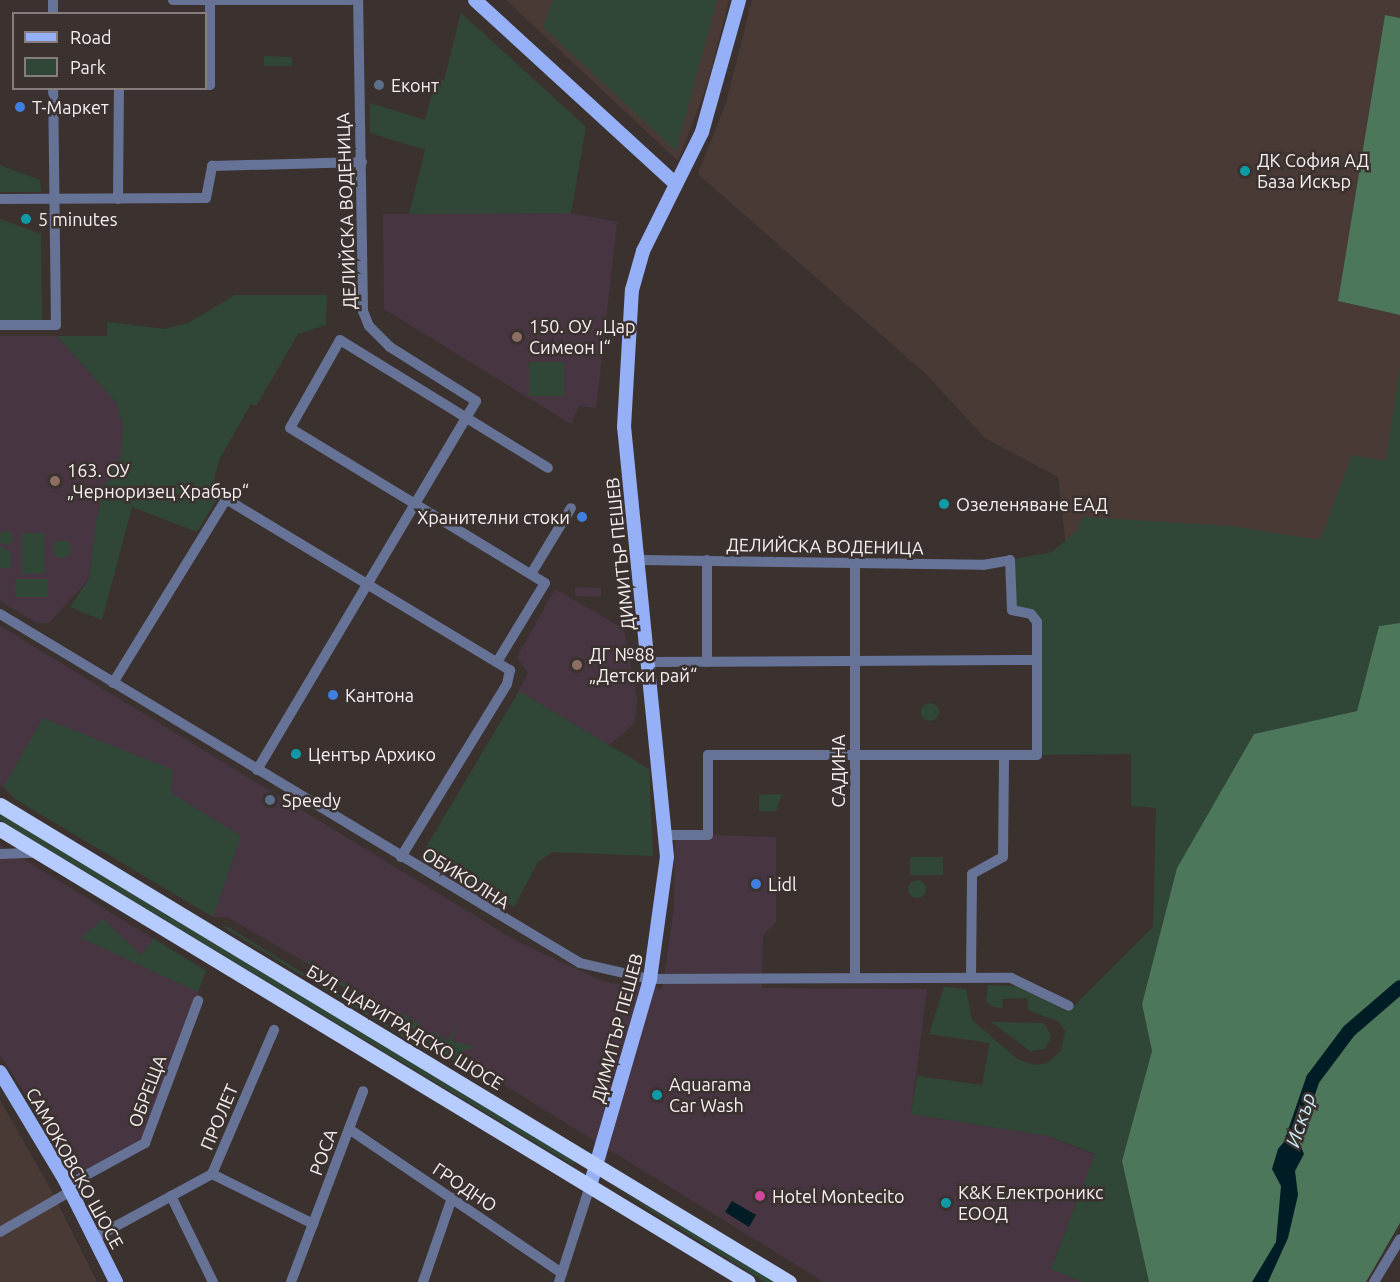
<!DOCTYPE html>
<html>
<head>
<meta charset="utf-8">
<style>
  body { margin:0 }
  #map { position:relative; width:1400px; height:1282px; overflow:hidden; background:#3b3230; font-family:Ubuntu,sans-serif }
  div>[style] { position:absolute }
  .commercial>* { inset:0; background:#473642 }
  .built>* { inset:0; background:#493a35 }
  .green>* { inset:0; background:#304737 }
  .round { border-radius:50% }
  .forest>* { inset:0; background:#4c775a }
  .water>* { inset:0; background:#001c25 }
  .river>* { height:14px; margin:-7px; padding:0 7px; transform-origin:7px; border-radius:7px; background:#001c25 }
  .minor>* { height:10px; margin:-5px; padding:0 5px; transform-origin:5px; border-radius:5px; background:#667396 }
  .major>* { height:14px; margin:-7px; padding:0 7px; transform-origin:7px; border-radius:7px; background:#96b0f8 }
  .highway>* { height:15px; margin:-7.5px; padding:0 7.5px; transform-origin:7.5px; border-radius:7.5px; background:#b6cbfe }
  .dots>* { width:16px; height:16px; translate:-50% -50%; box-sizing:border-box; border:3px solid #3b3230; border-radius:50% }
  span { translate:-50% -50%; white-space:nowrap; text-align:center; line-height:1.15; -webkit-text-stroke:5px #3b3230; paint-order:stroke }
  .poi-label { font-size:18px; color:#f6f0ef }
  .left { translate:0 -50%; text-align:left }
  .right { translate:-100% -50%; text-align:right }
  .street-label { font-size:18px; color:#f6f0ef }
  .water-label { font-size:20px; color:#c9ebf7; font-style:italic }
  .legend { position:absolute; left:12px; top:12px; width:195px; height:78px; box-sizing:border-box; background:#3b3230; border:2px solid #867e7c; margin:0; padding:8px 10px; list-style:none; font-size:18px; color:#f6f0ef }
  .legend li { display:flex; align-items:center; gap:12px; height:30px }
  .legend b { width:30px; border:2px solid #867e7c }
</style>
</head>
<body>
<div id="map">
  <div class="commercial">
    <div style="clip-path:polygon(571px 213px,617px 222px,596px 408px,579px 406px,571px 424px,384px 309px,383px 214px)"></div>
    <div style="clip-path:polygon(0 336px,57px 336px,116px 402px,123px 425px,121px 454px,103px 490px,96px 522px,89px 579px,49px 623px,37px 623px,0 601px)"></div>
    <div style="clip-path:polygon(575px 587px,601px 588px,601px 597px,575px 596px)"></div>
    <div style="clip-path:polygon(555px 589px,624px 629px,637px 698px,635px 723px,609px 745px,519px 691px,528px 673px,517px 657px)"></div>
    <div style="clip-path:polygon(0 626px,516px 941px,604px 982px,662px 989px,674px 908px,675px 834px,776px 837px,776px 922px,763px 935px,762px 988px,927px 989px,911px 1114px,1048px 1136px,1095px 1155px,1051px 1268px,1082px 1282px,824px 1282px,300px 959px,229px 918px,213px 917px,15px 799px,0 785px)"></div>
    <div style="clip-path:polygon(0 845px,206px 971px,142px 1139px,77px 1174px,0 1055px)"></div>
  </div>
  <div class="built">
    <div style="clip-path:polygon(506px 0,729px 0,708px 82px,678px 161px)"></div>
    <div style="clip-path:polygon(752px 0,1400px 0,1400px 18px,1385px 15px,1338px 301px,1400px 315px,1400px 365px,1386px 461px,1352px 456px,1320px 540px,1067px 555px,1058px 477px,985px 438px,926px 374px,698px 174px,726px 103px)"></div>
    <div style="clip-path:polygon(0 1100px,49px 1186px,97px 1282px,0 1282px)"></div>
  </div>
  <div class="green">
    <div style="clip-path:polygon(553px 0,717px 0,676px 151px,543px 27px)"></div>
    <div style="clip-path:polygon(461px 13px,586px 127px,571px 213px,409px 214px,425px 150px,370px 133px,370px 103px,425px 120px,436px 79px,444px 80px)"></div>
    <div style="clip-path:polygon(264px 56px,292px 57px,292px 66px,264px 66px)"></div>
    <div style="clip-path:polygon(0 165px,40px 180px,41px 192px,0 192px)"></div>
    <div style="clip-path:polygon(0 219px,41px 234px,42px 320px,0 320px)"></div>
    <div style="clip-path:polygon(235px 295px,327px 295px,326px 325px,298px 334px,256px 406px,251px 404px,219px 460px,211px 491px,219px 496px,197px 532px,132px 507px,102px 620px,70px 607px,89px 579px,96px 522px,103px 490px,121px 454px,123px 425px,116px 402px,57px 336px,107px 336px,107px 322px,165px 329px,188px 323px)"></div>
    <div style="clip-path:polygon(529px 362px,564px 362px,564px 396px,529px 396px)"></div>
    <div style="clip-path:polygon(1400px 365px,1400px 623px,1379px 626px,1357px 711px,1254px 734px,1177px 868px,1142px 1004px,1152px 1051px,1122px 1161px,1149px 1282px,1082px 1282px,1051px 1269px,1095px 1154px,1048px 1136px,911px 1114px,917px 1076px,982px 1085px,990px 1043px,929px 1034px,944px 987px,966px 989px,972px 1020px,1017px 1059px,1034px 1065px,1047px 1063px,1061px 1051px,1065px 1031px,1059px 1022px,1029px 1010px,1027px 998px,1002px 999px,1003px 1008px,993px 1007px,986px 1001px,988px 985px,1018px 986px,1068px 1012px,1153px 927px,1156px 808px,1131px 806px,1131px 754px,1037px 755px,1037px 622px,1016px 613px,1010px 560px,1052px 552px,1077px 531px,1083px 517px,1231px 526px,1320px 540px,1352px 455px,1386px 461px)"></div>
    <div class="round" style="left:-1px;top:531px;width:14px;height:14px"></div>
    <div style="clip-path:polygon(22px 533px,44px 533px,45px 573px,22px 574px)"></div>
    <div class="round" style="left:53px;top:540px;width:18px;height:18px"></div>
    <div style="clip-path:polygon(0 546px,11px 553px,11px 568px,0 568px)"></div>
    <div style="clip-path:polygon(15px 579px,48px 579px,48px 597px,15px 597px)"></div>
    <div style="clip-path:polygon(519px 691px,649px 769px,653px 856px,553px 852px,538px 862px,514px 907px,422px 854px)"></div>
    <div class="round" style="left:921px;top:703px;width:18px;height:18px"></div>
    <div style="clip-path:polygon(43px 718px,173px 770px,171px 793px,241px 836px,213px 917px,15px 799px,4px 786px)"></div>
    <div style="clip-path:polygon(782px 794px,776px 811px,759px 811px,759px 795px)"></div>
    <div style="clip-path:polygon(0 812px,575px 1161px,573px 1165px,185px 932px,0 820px)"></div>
    <div style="clip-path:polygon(910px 857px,943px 857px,943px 875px,910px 875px)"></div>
    <div class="round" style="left:908px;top:880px;width:18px;height:18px"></div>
    <div style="clip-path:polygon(103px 919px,141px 955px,154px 939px,206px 971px,198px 992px,81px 938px)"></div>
    <div style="clip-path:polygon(223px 927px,228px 927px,419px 1044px,416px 1045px)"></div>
    <div style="clip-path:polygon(307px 959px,394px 1015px,399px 1012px,421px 1025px,421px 1029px,417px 1031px,310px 967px)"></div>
    <div style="clip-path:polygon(991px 1022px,1044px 1023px,1051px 1036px,1045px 1049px,1030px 1051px)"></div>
    <div style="clip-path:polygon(457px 1025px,452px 1041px,476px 1047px,464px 1050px,461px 1062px,478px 1078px,429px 1044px,431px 1031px,448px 1041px)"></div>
    <div style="clip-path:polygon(608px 1184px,713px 1244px,777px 1282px,765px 1282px)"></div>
  </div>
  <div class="forest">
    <div style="clip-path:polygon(1385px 15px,1400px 18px,1400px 315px,1338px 301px)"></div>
    <div style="clip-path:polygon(1400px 623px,1400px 1223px,1366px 1282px,1149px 1282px,1122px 1161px,1152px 1051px,1142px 1004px,1177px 868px,1254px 734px,1357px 711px,1379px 626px)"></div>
  </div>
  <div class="water">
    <div style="clip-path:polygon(1294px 1130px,1304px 1154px,1295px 1171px,1298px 1195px,1288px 1238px,1268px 1282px,1252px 1282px,1276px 1242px,1281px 1186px,1272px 1169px,1278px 1149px)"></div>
    <div style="clip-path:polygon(732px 1201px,756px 1215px,749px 1227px,725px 1212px)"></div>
  </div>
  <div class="river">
    <div style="left:1290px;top:1146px;width:71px;rotate:-71.1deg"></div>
    <div style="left:1313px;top:1079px;width:60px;rotate:-53.1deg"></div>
    <div style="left:1349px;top:1031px;width:67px;rotate:-40.8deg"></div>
  </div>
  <div class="minor">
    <div style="left:53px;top:0;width:14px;rotate:90deg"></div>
    <div style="left:173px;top:0;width:178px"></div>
    <div style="left:206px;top:85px;width:4px"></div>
    <div style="left:210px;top:85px;width:85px;rotate:-90deg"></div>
    <div style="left:0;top:199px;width:206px;rotate:-0.3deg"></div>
    <div style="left:206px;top:198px;width:33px;rotate:-79deg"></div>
    <div style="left:212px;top:166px;width:150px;rotate:-1.5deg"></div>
    <div style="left:118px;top:199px;width:111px;rotate:-89.5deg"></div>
    <div style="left:0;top:325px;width:56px"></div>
    <div style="left:56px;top:325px;width:237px;rotate:-90.7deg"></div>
    <div style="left:640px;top:560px;width:343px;rotate:0.8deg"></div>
    <div style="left:983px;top:565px;width:27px;rotate:-10deg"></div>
    <div style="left:1010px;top:560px;width:50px;rotate:87.7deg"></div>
    <div style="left:1012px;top:610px;width:19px;rotate:12deg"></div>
    <div style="left:1031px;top:614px;width:10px;rotate:53deg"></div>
    <div style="left:1037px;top:622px;width:133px;rotate:90deg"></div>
    <div style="left:1037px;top:755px;width:329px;rotate:180deg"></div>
    <div style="left:708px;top:755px;width:80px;rotate:90deg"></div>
    <div style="left:708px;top:835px;width:42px;rotate:180deg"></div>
    <div style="left:707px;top:560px;width:102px;rotate:90deg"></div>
    <div style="left:855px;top:564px;width:414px;rotate:90deg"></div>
    <div style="left:531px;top:574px;width:77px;rotate:-58.8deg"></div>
    <div style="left:0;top:614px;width:677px;rotate:31.04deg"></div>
    <div style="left:580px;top:963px;width:72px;rotate:12.9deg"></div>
    <div style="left:650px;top:979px;width:361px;rotate:-0.2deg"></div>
    <div style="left:1011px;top:978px;width:64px;rotate:25.8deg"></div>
    <div style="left:497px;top:662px;width:92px;rotate:-58.7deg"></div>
    <div style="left:545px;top:583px;width:298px;rotate:-148.7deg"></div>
    <div style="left:290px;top:428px;width:101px;rotate:-60.4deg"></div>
    <div style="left:340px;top:340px;width:244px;rotate:31.6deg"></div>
    <div style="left:649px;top:662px;width:388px;rotate:-0.3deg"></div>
    <div style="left:113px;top:683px;width:216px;rotate:-58.4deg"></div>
    <div style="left:226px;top:499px;width:332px;rotate:31.1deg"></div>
    <div style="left:510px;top:670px;width:14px;rotate:102deg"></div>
    <div style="left:507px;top:684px;width:203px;rotate:121.5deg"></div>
    <div style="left:257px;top:770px;width:429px;rotate:-59.3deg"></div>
    <div style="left:476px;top:401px;width:102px;rotate:-147.9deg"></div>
    <div style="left:390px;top:347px;width:30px;rotate:-135deg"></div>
    <div style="left:369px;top:326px;width:16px;rotate:-112deg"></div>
    <div style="left:363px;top:311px;width:311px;rotate:-90.9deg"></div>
    <div style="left:0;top:854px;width:35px;rotate:-2deg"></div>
    <div style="left:971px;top:976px;width:102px;rotate:-89.4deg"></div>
    <div style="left:972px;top:874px;width:35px;rotate:-29deg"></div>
    <div style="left:1003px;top:857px;width:101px;rotate:-89.4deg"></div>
    <div style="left:349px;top:1129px;width:257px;rotate:34.1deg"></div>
    <div style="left:212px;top:1174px;width:113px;rotate:26.3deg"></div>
    <div style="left:68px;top:1185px;width:88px;rotate:-28.6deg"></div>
    <div style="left:145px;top:1143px;width:152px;rotate:-69.5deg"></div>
    <div style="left:171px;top:1196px;width:96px;rotate:64deg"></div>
    <div style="left:0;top:1232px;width:82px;rotate:-30deg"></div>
    <div style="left:94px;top:1238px;width:134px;rotate:-28.5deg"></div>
    <div style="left:212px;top:1174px;width:157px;rotate:-66.7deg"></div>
    <div style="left:291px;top:1282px;width:204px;rotate:-69.3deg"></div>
    <div style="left:423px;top:1282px;width:89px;rotate:-71deg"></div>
    <div style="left:559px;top:1282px;width:101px;rotate:-72.1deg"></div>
    <div style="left:1374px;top:1282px;width:50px;rotate:-58.8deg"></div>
  </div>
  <div class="major">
    <div style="left:475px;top:0;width:271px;rotate:42.5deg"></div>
    <div style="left:0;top:1072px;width:126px;rotate:59deg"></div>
    <div style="left:65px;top:1180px;width:114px;rotate:63.4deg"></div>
    <div style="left:590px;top:1186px;width:216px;rotate:-73.8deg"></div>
    <div style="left:650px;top:979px;width:123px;rotate:-82.1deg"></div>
    <div style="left:667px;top:857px;width:432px;rotate:-95.7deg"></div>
    <div style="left:624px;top:427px;width:137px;rotate:-86.7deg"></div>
    <div style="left:632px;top:290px;width:41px;rotate:-74.2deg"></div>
    <div style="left:643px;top:251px;width:133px;rotate:-63.6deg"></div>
    <div style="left:702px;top:132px;width:137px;rotate:-74.3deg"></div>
  </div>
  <div class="highway">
    <div style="left:0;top:805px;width:922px;rotate:31.16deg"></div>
    <div style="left:0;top:829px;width:874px;rotate:31.2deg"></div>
  </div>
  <div class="dots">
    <div style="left:379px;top:85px;background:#5c6f8a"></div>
    <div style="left:20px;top:107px;background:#3f7fe0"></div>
    <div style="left:1245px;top:171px;background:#0f9aa8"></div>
    <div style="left:26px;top:219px;background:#0f9aa8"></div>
    <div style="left:517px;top:337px;background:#8d6e63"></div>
    <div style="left:55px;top:481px;background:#8d6e63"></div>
    <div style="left:944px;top:504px;background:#0f9aa8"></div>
    <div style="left:582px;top:517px;background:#3f7fe0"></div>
    <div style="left:577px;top:665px;background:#8d6e63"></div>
    <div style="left:333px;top:695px;background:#3f7fe0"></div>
    <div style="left:296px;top:754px;background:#0f9aa8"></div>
    <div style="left:270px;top:800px;background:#5c6f8a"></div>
    <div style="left:756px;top:884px;background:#3f7fe0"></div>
    <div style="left:657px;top:1095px;background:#0f9aa8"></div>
    <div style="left:760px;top:1196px;background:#d1479c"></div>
    <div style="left:946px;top:1203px;background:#0f9aa8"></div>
  </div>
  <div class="poi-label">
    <span class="left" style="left:391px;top:85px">Еконт</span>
    <span class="left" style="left:32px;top:107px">Т-Маркет</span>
    <span class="left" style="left:1257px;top:171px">ДК София АД<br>База Искър</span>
    <span class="left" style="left:38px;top:219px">5 minutes</span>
    <span class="left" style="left:529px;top:337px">150. ОУ „Цар<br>Симеон I“</span>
    <span class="left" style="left:67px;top:481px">163. ОУ<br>„Черноризец Храбър“</span>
    <span class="left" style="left:956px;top:504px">Озеленяване ЕАД</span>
    <span class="right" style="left:570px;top:517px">Хранителни стоки</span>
    <span class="left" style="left:589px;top:665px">ДГ №88<br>„Детски рай“</span>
    <span class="left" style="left:345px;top:695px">Кантона</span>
    <span class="left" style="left:308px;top:754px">Център Архико</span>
    <span class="left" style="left:282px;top:800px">Speedy</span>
    <span class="left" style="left:768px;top:884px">Lidl</span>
    <span class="left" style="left:669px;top:1095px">Aquarama<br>Car Wash</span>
    <span class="left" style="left:958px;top:1203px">K&amp;K Електроникс<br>ЕООД</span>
    <span class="left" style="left:772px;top:1196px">Hotel Montecito</span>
  </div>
  <div class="street-label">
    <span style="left:346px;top:211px;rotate:-92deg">ДЕЛИЙСКА ВОДЕНИЦА</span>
    <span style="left:825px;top:546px;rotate:1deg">ДЕЛИЙСКА ВОДЕНИЦА</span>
    <span style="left:620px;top:554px;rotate:-96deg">ДИМИТЪР ПЕШЕВ</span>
    <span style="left:838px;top:771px;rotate:-90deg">САДИНА</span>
    <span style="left:466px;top:878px;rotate:32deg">ОБИКОЛНА</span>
    <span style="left:405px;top:1027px;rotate:31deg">БУЛ. ЦАРИГРАДСКО ШОСЕ</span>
    <span style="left:617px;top:1028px;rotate:-75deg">ДИМИТЪР ПЕШЕВ</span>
    <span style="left:147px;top:1091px;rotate:-69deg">ОБРЕЩА</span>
    <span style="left:219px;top:1117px;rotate:-67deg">ПРОЛЕТ</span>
    <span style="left:323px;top:1152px;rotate:-70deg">РОСА</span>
    <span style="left:75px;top:1168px;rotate:61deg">САМОКОВСКО ШОСЕ</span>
    <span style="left:465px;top:1187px;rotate:34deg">ГРОДНО</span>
  </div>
  <div class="water-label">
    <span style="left:1300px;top:1120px;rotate:-72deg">Искър</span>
  </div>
  <ul class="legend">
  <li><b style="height:8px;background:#96b0f8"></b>Road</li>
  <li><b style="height:16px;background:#304737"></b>Park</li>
  </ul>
</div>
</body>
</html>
